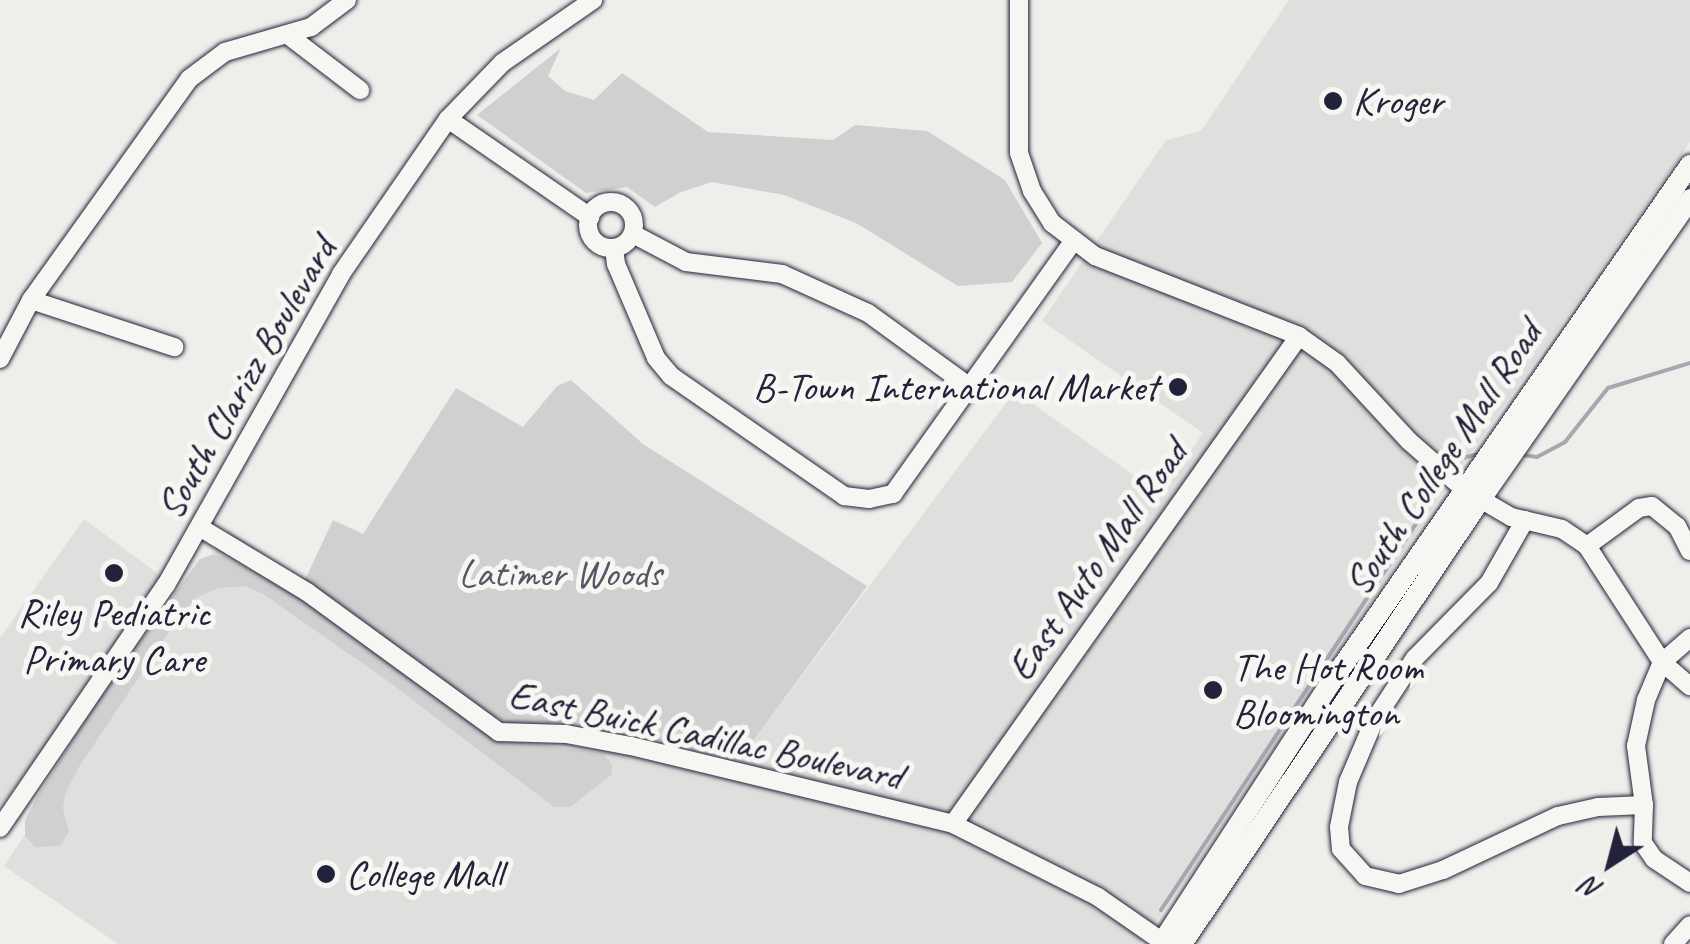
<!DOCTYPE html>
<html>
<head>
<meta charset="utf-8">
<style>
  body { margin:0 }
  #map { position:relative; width:1690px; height:944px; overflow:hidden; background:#eeeeeb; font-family:Caveat,sans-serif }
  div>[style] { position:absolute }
  .built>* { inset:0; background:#dfdfde }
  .green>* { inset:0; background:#d0d0d1 }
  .stream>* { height:4px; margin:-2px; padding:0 2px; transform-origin:2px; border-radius:2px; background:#a7a7af }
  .roads { filter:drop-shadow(0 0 2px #22223b) drop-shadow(0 0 2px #22223b) }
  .minor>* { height:18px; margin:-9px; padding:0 9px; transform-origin:9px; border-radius:9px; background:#f6f6f2 }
  .minor>.ring { margin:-9px; padding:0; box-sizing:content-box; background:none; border:18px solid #f6f6f2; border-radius:50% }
  .major>* { height:20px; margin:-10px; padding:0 10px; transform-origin:10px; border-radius:10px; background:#f6f6f2 }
  .dots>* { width:28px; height:28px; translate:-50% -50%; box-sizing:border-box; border:5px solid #f6f6f2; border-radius:50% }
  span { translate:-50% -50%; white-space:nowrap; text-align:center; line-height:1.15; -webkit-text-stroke:10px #f6f6f2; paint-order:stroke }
  .poi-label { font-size:40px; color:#22223b }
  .left { translate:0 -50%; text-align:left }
  .right { translate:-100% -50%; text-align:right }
  .street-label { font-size:40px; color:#22223b }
  .park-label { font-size:40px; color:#565668 }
  .north { position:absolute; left:1560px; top:814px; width:100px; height:100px; -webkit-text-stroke:8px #f6f6f2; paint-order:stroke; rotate:216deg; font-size:28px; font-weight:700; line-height:40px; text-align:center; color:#22223b }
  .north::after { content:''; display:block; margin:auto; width:35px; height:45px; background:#22223b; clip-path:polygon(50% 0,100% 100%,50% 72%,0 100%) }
</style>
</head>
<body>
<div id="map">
  <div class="built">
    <div style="clip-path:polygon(1289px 0,1690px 0,1690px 142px,1442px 494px,1192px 872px,1139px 944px,118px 944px,4px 866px,228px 530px,509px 723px,581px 722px,740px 759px,1015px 391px,1160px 494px,1203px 433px,1042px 321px,1166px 140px,1201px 131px)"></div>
    <div style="clip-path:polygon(84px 519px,161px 576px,83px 698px,0 806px,0 638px)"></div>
  </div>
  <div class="green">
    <div style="clip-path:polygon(561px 48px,548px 76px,565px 91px,594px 100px,622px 73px,708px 132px,833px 140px,855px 125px,927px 131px,1005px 180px,1042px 243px,1012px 282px,958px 286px,856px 223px,784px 195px,712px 182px,681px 192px,655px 207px,627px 187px,586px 193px,477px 115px)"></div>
    <div style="clip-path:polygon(571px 380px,643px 444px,867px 586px,740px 759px,581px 722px,509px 723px,457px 698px,304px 582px,333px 520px,363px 534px,456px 388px,523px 427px,557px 386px)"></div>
    <div style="clip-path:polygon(211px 555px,223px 556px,300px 596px,484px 731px,513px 742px,603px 753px,612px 764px,611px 775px,570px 807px,554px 807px,385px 679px,263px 594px,245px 586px,218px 588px,196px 598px,183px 611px,79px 767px,65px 794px,63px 808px,69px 832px,60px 846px,35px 847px,25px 836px,25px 820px,37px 797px,105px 689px,200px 559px)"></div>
  </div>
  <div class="stream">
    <div style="left:1522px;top:455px;width:15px;rotate:8deg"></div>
    <div style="left:1537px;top:457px;width:32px;rotate:-28deg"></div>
    <div style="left:1565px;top:442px;width:69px;rotate:-51.5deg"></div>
    <div style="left:1608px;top:388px;width:86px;rotate:-17deg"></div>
    <div style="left:1451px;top:472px;width:18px;rotate:-52deg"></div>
    <div style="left:1462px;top:458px;width:22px;rotate:-13deg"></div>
    <div style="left:1161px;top:910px;width:515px;rotate:-56.56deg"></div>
  </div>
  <div class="roads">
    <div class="minor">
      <div style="left:1019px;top:0;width:153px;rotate:90deg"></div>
      <div style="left:1019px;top:153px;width:40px;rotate:71.1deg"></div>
      <div style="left:1032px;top:191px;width:38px;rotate:58deg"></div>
      <div style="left:1052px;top:223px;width:54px;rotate:37.5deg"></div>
      <div style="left:1095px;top:256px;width:219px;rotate:21.4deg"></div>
      <div style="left:1299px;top:336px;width:47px;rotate:35.4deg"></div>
      <div style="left:1337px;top:363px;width:106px;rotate:47.3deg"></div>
      <div style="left:1409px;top:441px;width:74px;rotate:41.2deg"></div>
      <div style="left:1465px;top:490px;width:53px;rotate:30.4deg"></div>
      <div style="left:1511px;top:517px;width:52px;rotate:13.2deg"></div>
      <div style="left:1562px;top:529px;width:30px;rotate:34deg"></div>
      <div style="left:1587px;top:546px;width:138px;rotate:57.1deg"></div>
      <div style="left:1662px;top:662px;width:37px;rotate:41deg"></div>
      <div style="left:288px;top:35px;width:91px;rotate:37.4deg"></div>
      <div style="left:448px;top:119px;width:173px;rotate:34.6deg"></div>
      <div class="ring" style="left:588px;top:202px;width:28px;height:28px"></div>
      <div style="left:633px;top:234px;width:60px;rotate:27.8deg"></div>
      <div style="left:686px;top:262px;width:97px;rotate:7.1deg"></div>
      <div style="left:782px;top:274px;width:94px;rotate:24.4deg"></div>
      <div style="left:868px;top:313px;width:126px;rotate:36deg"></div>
      <div style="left:614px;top:248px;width:16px;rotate:83deg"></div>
      <div style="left:616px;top:264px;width:102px;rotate:66.9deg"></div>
      <div style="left:656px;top:358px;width:23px;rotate:50deg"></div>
      <div style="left:671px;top:376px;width:211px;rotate:34.7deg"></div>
      <div style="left:844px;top:496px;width:25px;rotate:7deg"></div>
      <div style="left:869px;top:499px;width:25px;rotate:-12deg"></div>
      <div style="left:893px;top:494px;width:310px;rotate:-54.5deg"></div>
      <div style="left:31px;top:300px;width:151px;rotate:18.2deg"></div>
      <div style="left:0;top:359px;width:67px;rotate:-62.3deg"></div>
      <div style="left:31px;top:300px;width:272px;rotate:-54.4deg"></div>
      <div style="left:189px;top:79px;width:45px;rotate:-36.9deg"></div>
      <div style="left:225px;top:52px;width:90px;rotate:-16.2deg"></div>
      <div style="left:311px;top:27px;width:45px;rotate:-36.9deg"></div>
      <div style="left:1525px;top:520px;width:73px;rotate:119.7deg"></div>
      <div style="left:1489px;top:583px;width:105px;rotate:134.6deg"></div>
      <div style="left:1415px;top:658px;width:75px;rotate:123.1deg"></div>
      <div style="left:1374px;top:721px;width:66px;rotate:113.1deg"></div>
      <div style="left:1348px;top:782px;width:46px;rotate:101.3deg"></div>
      <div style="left:1339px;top:827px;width:22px;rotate:85deg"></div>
      <div style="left:1341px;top:849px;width:36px;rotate:48deg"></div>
      <div style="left:1365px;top:876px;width:35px;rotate:13deg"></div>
      <div style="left:1399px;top:884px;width:46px;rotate:-17.7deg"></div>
      <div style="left:1443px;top:870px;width:127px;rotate:-25.2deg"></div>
      <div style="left:1558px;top:816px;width:41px;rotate:-12.7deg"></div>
      <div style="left:1598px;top:807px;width:46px;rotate:-2.5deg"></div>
      <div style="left:201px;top:528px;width:124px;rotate:31.1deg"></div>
      <div style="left:307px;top:592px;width:238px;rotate:36.1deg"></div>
      <div style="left:499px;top:732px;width:67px;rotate:1.7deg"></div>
      <div style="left:566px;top:734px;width:66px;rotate:10.5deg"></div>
      <div style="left:631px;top:746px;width:331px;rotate:13.6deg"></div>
      <div style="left:953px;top:824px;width:162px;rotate:26.7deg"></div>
      <div style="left:1098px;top:897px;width:83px;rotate:34.7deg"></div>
      <div style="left:1587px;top:546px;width:64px;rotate:-36.2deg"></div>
      <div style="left:1639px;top:508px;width:13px;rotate:-9deg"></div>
      <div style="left:1652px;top:506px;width:32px;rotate:39deg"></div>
      <div style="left:1677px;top:526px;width:28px;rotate:63deg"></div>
      <div style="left:1690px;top:638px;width:37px;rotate:139deg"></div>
      <div style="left:1662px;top:662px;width:41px;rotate:112.8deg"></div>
      <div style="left:1646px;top:700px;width:47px;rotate:102.3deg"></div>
      <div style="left:1636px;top:746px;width:60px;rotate:82.3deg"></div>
      <div style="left:1644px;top:805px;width:38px;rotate:92deg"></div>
      <div style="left:1643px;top:843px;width:19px;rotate:55deg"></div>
      <div style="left:1654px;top:859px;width:43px;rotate:33.7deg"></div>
      <div style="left:953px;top:824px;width:598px;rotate:-54.66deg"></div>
      <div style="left:0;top:828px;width:294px;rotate:-55.7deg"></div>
      <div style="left:166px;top:585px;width:357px;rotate:-60.6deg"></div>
      <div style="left:341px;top:274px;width:188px;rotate:-55.4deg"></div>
      <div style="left:448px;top:119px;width:78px;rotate:-46deg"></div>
      <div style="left:502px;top:63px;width:111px;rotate:-34.7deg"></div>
      <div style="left:1673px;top:944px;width:25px;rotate:-48deg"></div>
    </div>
    <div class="major">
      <div style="left:1161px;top:944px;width:310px;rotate:-57deg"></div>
      <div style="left:1330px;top:684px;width:632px;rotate:-55.25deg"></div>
      <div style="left:1182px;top:944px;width:536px;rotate:-56.1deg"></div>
      <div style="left:1481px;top:499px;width:366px;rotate:-55.1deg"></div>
    </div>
  </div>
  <div class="dots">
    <div style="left:1333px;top:101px;background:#22223b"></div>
    <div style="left:1178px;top:387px;background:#22223b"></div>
    <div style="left:114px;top:573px;background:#22223b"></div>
    <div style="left:1213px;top:690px;background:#22223b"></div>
    <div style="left:326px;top:874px;background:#22223b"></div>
  </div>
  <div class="poi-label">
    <span class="left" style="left:1353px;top:101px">Kroger</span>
    <span class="right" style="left:1158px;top:387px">B-Town International Market</span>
    <span style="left:114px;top:636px">Riley Pediatric<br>Primary Care</span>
    <span class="left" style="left:1233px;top:690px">The Hot Room<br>Bloomington</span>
    <span class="left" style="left:346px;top:874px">College Mall</span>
  </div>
  <div class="street-label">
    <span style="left:246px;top:378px;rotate:-60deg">South Clarizz Boulevard</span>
    <span style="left:1443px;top:458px;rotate:-56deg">South College Mall Road</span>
    <span style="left:1097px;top:560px;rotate:-55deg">East Auto Mall Road</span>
    <span style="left:706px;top:735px;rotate:12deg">East Buick Cadillac Boulevard</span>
  </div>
  <div class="park-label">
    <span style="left:560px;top:573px">Latimer Woods</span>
  </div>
  <div class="north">N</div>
</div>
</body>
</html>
